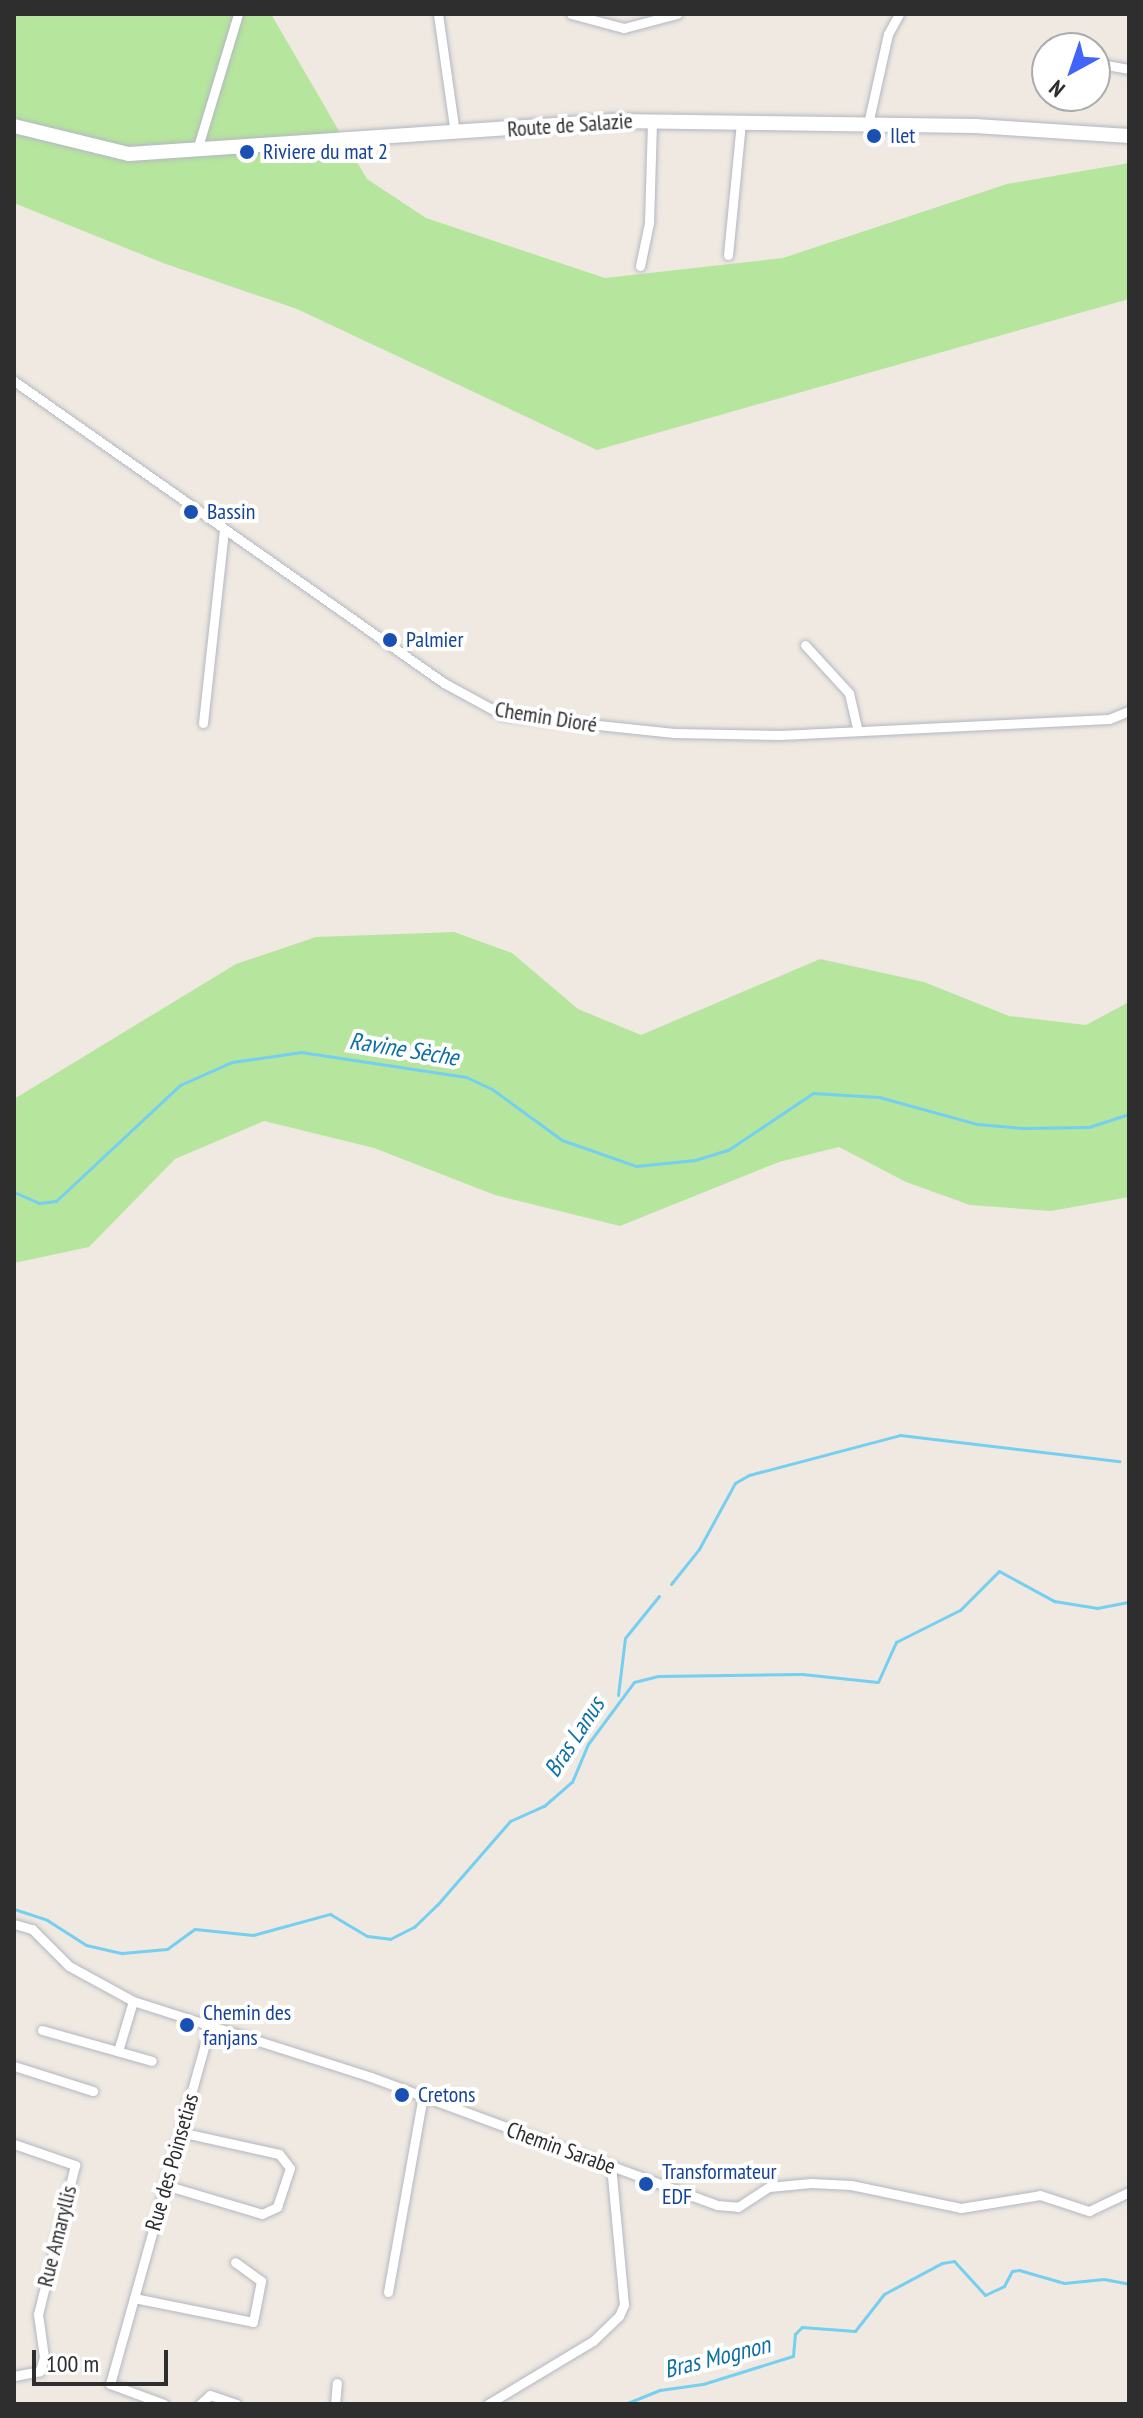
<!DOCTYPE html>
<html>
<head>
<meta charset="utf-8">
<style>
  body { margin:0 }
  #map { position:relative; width:1143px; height:2418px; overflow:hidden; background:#efe9e1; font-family:"PT Sans Narrow",sans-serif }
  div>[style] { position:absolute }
  .green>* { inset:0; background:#b6e59e }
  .stream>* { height:3px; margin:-1.5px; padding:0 1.5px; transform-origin:1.5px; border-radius:1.5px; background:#75cff0 }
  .roads { filter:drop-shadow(0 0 2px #b4b7c1) drop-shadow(0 0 2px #b4b7c1) }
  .minor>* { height:9px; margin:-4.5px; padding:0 4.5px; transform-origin:4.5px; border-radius:4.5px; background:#fff }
  .secondary>* { height:14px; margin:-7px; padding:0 7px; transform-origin:7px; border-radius:7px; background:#fff }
  .dots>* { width:22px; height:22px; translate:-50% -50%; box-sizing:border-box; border:4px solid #fff; border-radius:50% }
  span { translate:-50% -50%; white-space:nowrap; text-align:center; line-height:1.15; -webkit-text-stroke:8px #fff; paint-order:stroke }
  .street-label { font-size:22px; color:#2e2e2e }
  .transit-label { font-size:22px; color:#164399 }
  .left { translate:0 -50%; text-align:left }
  .water-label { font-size:24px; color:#0d6fa3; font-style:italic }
  .frame { position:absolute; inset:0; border:16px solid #2e2e2e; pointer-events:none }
  .north { position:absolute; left:1031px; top:32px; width:80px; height:80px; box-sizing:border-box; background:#fff; border:2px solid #ababab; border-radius:50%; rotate:220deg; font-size:22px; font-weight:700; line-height:32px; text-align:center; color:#2e2e2e }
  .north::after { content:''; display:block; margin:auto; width:28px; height:36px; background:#4264fb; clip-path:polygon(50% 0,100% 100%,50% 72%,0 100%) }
  .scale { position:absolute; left:32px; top:2350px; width:136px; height:36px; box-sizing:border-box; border:4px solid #2e2e2e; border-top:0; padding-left:10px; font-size:24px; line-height:28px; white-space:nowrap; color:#2e2e2e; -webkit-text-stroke:6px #fff; paint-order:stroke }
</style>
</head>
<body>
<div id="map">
  <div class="green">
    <div style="clip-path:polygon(14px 14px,271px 14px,367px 179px,426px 218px,605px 278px,783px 258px,1007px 184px,1129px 163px,1129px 299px,597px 450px,297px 309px,163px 263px,14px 203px)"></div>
    <div style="clip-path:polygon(454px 932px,512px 953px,578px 1009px,641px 1035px,820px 959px,924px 982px,1009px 1016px,1086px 1025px,1129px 1002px,1129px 1197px,1051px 1211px,970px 1205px,906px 1182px,839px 1147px,779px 1162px,620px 1226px,495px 1195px,374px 1148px,264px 1121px,175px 1159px,89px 1247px,14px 1263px,14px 1099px,236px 964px,316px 937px)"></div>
  </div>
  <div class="stream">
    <div style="left:14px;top:1192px;width:27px;rotate:24deg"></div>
    <div style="left:39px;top:1203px;width:17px;rotate:-7deg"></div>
    <div style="left:56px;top:1201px;width:170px;rotate:-43.1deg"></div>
    <div style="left:180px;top:1085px;width:57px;rotate:-23.9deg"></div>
    <div style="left:232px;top:1062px;width:70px;rotate:-8.2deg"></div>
    <div style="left:301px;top:1052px;width:167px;rotate:8.6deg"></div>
    <div style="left:466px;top:1077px;width:29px;rotate:25deg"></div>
    <div style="left:492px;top:1089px;width:87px;rotate:36.1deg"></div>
    <div style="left:562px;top:1140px;width:78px;rotate:19.4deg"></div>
    <div style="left:636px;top:1166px;width:59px;rotate:-5.8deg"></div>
    <div style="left:695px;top:1160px;width:34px;rotate:-17deg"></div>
    <div style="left:728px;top:1150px;width:102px;rotate:-33.8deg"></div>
    <div style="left:813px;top:1093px;width:66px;rotate:3.5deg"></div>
    <div style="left:879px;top:1097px;width:102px;rotate:15.4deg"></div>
    <div style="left:977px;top:1124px;width:45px;rotate:5.1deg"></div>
    <div style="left:1022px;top:1128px;width:67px;rotate:-0.9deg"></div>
    <div style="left:1089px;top:1127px;width:42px;rotate:-18deg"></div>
    <div style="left:671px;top:1584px;width:45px;rotate:-51.3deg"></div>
    <div style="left:699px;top:1549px;width:75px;rotate:-61.4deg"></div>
    <div style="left:735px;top:1483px;width:16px;rotate:-30deg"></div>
    <div style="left:749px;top:1475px;width:156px;rotate:-14.8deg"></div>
    <div style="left:900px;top:1435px;width:221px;rotate:6.8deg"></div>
    <div style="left:618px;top:1695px;width:57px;rotate:-83deg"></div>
    <div style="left:625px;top:1638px;width:54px;rotate:-51deg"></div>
    <div style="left:14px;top:1909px;width:35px;rotate:18deg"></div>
    <div style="left:47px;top:1920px;width:46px;rotate:32.7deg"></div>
    <div style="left:86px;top:1945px;width:37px;rotate:13deg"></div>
    <div style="left:122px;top:1953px;width:45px;rotate:-5.1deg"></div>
    <div style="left:167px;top:1949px;width:34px;rotate:-36deg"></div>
    <div style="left:195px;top:1929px;width:58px;rotate:5.9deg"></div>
    <div style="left:253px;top:1935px;width:80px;rotate:-15.3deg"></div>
    <div style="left:330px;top:1914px;width:43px;rotate:30.7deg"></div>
    <div style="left:367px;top:1936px;width:23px;rotate:7deg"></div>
    <div style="left:390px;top:1939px;width:27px;rotate:-27deg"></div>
    <div style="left:414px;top:1927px;width:32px;rotate:-44deg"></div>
    <div style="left:437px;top:1905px;width:111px;rotate:-49deg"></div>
    <div style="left:510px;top:1821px;width:37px;rotate:-24deg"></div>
    <div style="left:544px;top:1806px;width:37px;rotate:-41deg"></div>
    <div style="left:572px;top:1782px;width:41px;rotate:-67.2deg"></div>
    <div style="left:588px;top:1744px;width:77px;rotate:-53.4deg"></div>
    <div style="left:634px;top:1682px;width:25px;rotate:-14deg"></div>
    <div style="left:658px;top:1676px;width:144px;rotate:-0.8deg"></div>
    <div style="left:802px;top:1674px;width:76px;rotate:6deg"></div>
    <div style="left:878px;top:1682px;width:44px;rotate:-65.8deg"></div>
    <div style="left:896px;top:1642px;width:72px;rotate:-26.6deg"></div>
    <div style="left:960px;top:1610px;width:55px;rotate:-45deg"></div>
    <div style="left:999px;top:1571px;width:63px;rotate:28.6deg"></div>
    <div style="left:1054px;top:1601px;width:44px;rotate:9.2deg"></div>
    <div style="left:1097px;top:1608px;width:33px;rotate:-11deg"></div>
    <div style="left:625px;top:2404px;width:38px;rotate:-22deg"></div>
    <div style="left:660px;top:2390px;width:43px;rotate:-7.9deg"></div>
    <div style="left:703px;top:2384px;width:94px;rotate:-17.3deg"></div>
    <div style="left:793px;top:2356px;width:22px;rotate:-85deg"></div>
    <div style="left:795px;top:2334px;width:10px;rotate:-45deg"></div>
    <div style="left:802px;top:2327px;width:53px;rotate:4.3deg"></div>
    <div style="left:855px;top:2331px;width:47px;rotate:-51.9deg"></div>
    <div style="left:884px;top:2294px;width:66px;rotate:-28.1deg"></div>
    <div style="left:942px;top:2263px;width:12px;rotate:-9deg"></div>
    <div style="left:954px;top:2261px;width:46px;rotate:47.6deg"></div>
    <div style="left:985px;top:2295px;width:21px;rotate:-25deg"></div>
    <div style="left:1004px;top:2286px;width:17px;rotate:-62deg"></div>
    <div style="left:1012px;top:2271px;width:7px;rotate:-8deg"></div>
    <div style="left:1019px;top:2270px;width:47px;rotate:16.1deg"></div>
    <div style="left:1064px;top:2283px;width:40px;rotate:-5.7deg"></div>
    <div style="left:1104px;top:2279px;width:25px;rotate:11deg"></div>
  </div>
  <div class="roads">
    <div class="minor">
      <div style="left:438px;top:14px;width:120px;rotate:81.9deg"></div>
      <div style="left:571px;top:14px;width:55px;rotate:14.8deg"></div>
      <div style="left:624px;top:28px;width:55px;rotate:-14.8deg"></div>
      <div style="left:1046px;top:56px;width:1px"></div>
      <div style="left:1095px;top:63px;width:35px;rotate:10deg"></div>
      <div style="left:868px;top:124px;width:92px;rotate:-77.5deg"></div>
      <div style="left:888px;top:34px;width:23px;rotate:-61deg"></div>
      <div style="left:197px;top:150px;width:142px;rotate:-73.2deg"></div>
      <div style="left:728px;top:255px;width:133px;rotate:-84.4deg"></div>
      <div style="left:640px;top:266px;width:44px;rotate:-78.2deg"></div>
      <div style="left:649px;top:223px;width:102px;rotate:-88.3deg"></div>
      <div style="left:14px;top:381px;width:525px;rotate:35.08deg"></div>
      <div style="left:444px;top:683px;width:67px;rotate:28.5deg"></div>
      <div style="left:503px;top:715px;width:172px;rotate:6deg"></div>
      <div style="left:674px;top:733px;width:106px;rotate:1.1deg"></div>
      <div style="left:780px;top:735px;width:329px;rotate:-2.8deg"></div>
      <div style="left:1109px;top:719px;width:22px;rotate:-22deg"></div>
      <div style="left:805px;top:645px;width:65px;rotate:47.5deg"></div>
      <div style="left:849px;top:693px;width:39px;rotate:77deg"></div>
      <div style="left:203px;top:723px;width:193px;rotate:-83.8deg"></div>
      <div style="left:14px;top:1924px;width:19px;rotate:16deg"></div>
      <div style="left:32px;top:1929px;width:52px;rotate:45deg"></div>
      <div style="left:69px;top:1966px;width:73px;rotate:28.7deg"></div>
      <div style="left:133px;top:2001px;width:250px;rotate:17.7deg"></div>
      <div style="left:371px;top:2077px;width:369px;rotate:20.3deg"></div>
      <div style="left:717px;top:2205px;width:21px;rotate:5deg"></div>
      <div style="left:738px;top:2207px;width:37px;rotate:-33deg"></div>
      <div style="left:769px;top:2187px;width:42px;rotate:-5.4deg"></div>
      <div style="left:811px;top:2183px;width:40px;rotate:2.9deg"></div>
      <div style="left:851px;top:2185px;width:112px;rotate:11.8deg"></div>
      <div style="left:961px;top:2208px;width:80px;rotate:-9.3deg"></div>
      <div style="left:1040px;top:2195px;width:52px;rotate:18.1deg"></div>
      <div style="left:1089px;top:2211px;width:44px;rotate:-25.4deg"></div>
      <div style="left:42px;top:2030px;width:114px;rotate:15.7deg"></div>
      <div style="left:118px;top:2051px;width:52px;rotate:-73.3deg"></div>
      <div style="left:14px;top:2066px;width:83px;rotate:17.6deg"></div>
      <div style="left:14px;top:2144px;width:65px;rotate:19deg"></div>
      <div style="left:75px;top:2165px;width:154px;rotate:103.9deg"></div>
      <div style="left:38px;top:2314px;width:43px;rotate:82.1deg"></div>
      <div style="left:44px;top:2357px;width:15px;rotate:106deg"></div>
      <div style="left:40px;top:2371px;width:26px;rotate:169deg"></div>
      <div style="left:165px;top:2185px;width:101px;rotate:16.6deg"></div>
      <div style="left:262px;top:2214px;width:17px;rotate:-25deg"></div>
      <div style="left:277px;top:2207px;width:41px;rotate:-71.6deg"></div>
      <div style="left:290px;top:2168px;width:18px;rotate:-128deg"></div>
      <div style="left:279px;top:2154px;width:101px;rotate:-167.5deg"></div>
      <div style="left:388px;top:2292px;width:199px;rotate:-79.9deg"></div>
      <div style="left:134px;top:2298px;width:121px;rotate:11.4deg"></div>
      <div style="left:253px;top:2322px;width:42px;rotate:-79deg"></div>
      <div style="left:261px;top:2281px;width:32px;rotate:-144deg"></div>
      <div style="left:164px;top:2404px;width:58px;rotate:-159.7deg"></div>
      <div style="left:110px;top:2384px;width:373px;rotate:-74.4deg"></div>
      <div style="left:200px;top:2404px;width:13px;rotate:-42deg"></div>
      <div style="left:210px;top:2395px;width:28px;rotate:19deg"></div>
      <div style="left:335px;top:2404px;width:21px;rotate:-85deg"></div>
      <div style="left:488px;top:2404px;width:122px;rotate:-31deg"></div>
      <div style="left:593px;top:2341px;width:36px;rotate:-44deg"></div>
      <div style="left:619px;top:2316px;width:12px;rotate:-66deg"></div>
      <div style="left:624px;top:2305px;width:140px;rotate:-95.3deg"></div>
    </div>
    <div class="secondary">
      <div style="left:14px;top:126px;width:118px;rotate:13.7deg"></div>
      <div style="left:129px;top:154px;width:489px;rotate:-3.9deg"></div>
      <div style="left:617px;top:121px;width:358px;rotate:0.8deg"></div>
      <div style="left:975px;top:126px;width:154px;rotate:3.7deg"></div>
    </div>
  </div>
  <div class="dots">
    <div style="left:874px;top:136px;background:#1a4fb4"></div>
    <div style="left:247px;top:152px;background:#1a4fb4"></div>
    <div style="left:191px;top:512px;background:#1a4fb4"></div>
    <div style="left:390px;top:640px;background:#1a4fb4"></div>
    <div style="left:187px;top:2025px;background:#1a4fb4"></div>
    <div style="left:402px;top:2095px;background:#1a4fb4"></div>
    <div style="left:646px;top:2184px;background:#1a4fb4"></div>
  </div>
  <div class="street-label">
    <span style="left:570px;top:125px;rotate:-4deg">Route de Salazie</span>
    <span style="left:546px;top:717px;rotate:9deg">Chemin Dioré</span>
    <span style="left:561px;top:2148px;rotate:20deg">Chemin Sarabe</span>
    <span style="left:172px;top:2162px;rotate:-74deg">Rue des Poinsetias</span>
    <span style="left:57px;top:2236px;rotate:-76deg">Rue Amaryllis</span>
  </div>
  <div class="transit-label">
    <span class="left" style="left:890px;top:136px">Ilet</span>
    <span class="left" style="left:263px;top:152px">Riviere du mat 2</span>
    <span class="left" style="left:207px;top:512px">Bassin</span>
    <span class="left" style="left:406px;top:640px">Palmier</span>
    <span class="left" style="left:203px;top:2025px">Chemin des<br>fanjans</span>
    <span class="left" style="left:418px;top:2095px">Cretons</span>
    <span class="left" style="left:662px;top:2184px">Transformateur<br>EDF</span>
  </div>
  <div class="water-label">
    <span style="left:404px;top:1049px;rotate:9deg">Ravine Sèche</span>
    <span style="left:574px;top:1737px;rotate:-57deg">Bras Lanus</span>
    <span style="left:717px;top:2357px;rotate:-14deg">Bras Mognon</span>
  </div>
  <div class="frame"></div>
  <div class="north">N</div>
  <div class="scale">100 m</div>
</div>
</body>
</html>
